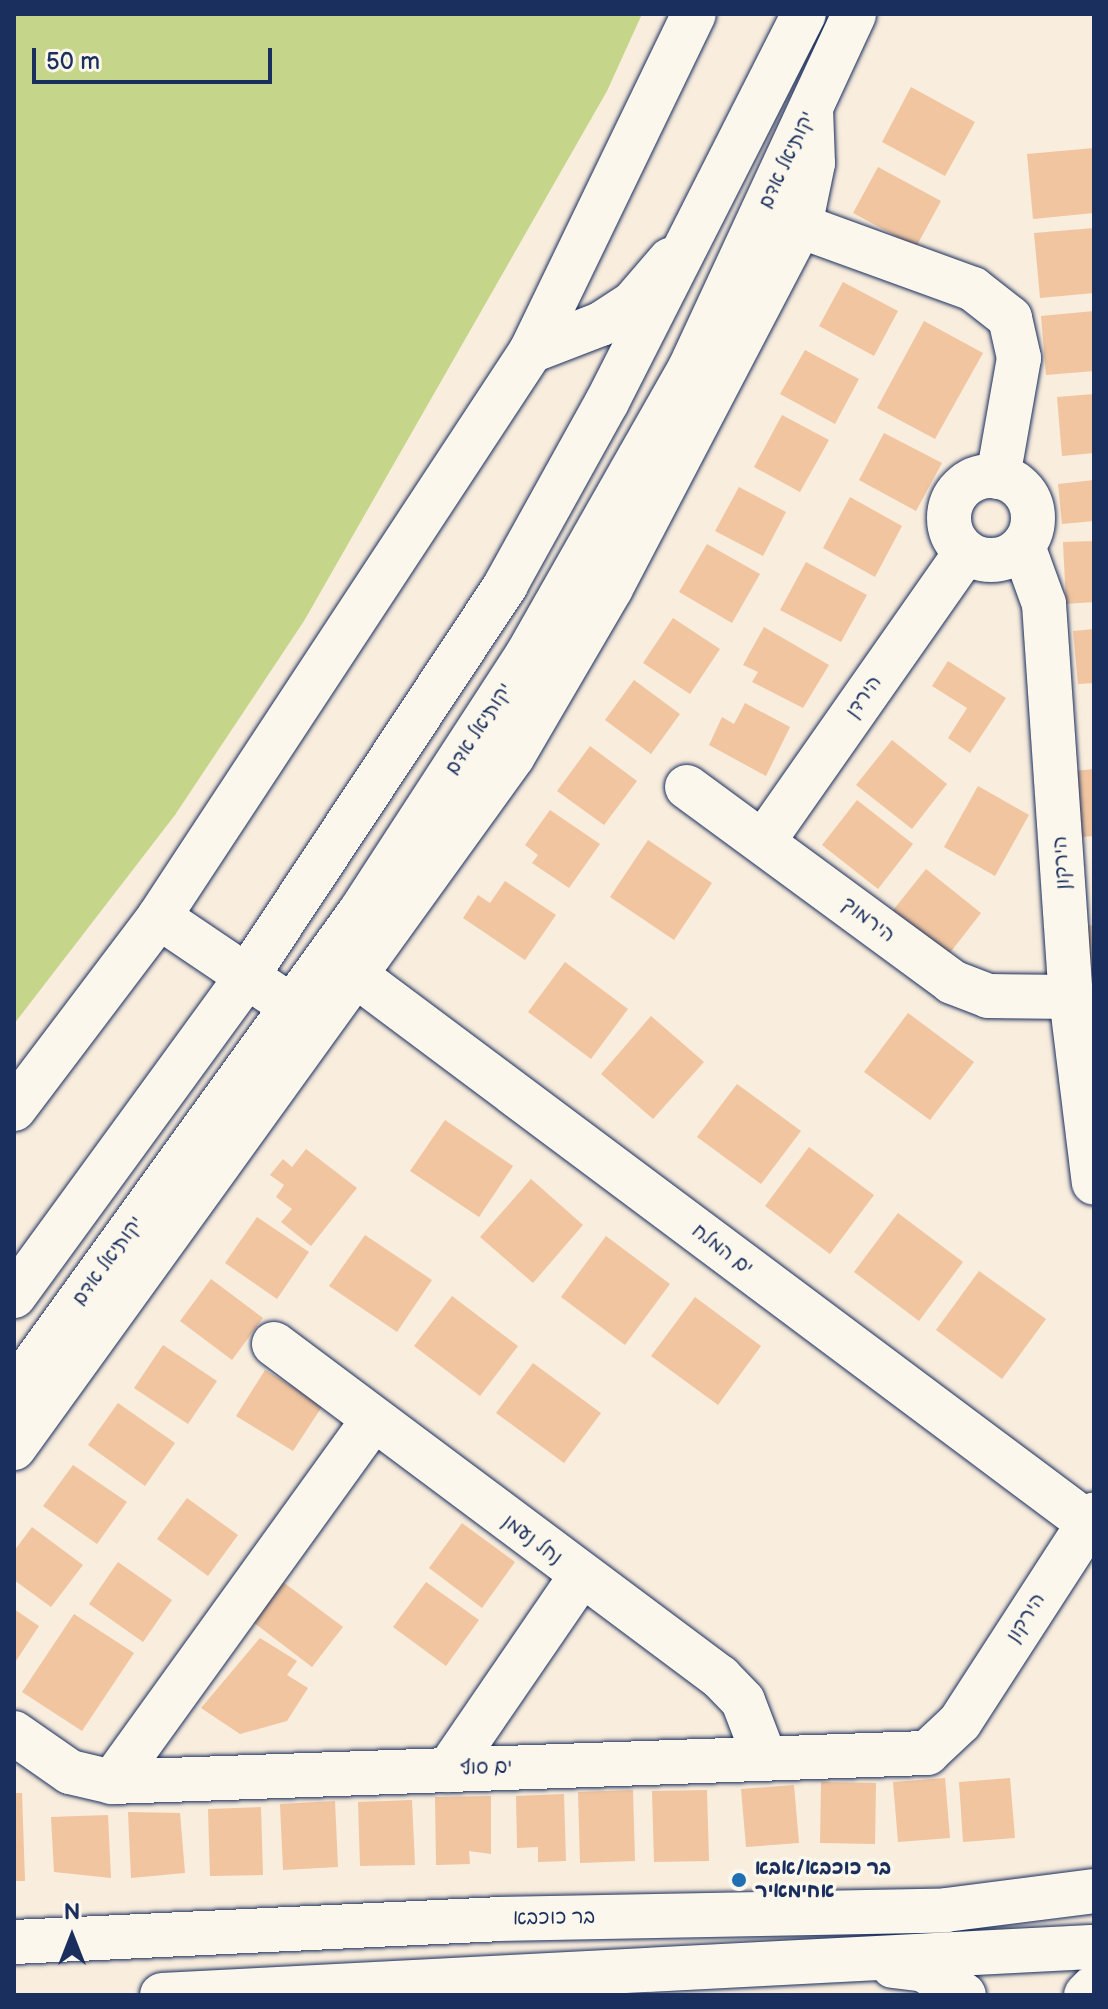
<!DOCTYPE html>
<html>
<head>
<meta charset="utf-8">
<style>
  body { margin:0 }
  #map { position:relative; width:1108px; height:2009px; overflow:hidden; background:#f9eddd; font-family:"Balsamiq Sans","Playpen Sans Hebrew",sans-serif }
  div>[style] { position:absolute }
  .green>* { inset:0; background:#c5d58a }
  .building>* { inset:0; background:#f1c5a0 }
  .roads { filter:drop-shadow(0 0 2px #1b2f5e) drop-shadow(0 0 2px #1b2f5e) }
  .minor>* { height:44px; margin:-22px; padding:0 22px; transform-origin:22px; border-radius:22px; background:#fbf7ec }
  .minor>.ring { margin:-22px; padding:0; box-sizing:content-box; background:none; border:44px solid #fbf7ec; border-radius:50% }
  .major>* { height:44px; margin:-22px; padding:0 22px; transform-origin:22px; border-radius:22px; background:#fbf7ec }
  .dots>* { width:22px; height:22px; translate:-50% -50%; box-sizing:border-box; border:4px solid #fbf7ec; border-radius:50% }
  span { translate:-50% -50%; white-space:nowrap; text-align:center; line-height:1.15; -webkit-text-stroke:7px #fbf7ec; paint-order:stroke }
  .street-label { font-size:20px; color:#1b2f5e }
  .poi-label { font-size:20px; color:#1b2f5e; font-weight:700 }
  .left { translate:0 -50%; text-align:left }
  .frame { position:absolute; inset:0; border:16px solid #1b2f5e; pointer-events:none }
  .north { position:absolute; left:32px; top:1897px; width:80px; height:80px; -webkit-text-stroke:6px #fbf7ec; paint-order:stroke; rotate:0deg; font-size:22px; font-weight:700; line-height:32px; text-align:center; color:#1b2f5e }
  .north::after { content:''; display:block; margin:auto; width:28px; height:36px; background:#1b2f5e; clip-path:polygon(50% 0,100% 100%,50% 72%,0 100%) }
  .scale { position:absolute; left:32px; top:48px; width:240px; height:36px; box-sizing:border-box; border:4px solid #1b2f5e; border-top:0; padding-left:10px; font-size:24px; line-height:28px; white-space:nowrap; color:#1b2f5e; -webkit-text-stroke:6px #fbf7ec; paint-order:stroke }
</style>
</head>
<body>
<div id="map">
  <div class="green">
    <div style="clip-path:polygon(14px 14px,642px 14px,607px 91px,304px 621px,175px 815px,14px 1024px)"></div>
  </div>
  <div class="building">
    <div style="clip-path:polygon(911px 87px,975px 122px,945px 176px,882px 142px)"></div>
    <div style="clip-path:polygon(1094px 148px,1094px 213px,1033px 219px,1027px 154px)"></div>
    <div style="clip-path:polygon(878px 167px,941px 201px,916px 247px,853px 213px)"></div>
    <div style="clip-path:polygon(1094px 228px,1094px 293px,1040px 298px,1034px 233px)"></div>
    <div style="clip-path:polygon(843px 282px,898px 311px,874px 356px,819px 326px)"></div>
    <div style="clip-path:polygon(1094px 311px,1094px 371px,1046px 375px,1041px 316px)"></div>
    <div style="clip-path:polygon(924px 321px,983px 353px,935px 439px,877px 408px)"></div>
    <div style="clip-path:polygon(805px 350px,859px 379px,835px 424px,780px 394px)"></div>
    <div style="clip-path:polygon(1094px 394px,1094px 453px,1062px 456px,1057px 397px)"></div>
    <div style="clip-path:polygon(782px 415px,829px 440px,800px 492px,754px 467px)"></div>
    <div style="clip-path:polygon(884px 433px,942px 463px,916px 511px,859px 480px)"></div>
    <div style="clip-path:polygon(1094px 480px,1094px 521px,1062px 524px,1058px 484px)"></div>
    <div style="clip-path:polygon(739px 487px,786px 512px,763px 556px,715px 531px)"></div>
    <div style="clip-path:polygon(850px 497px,902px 526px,875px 577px,823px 548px)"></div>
    <div style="clip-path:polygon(1094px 541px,1094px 602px,1066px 604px,1063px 542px)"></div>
    <div style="clip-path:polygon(707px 544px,760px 574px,732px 623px,679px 592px)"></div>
    <div style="clip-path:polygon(806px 562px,867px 595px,841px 642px,780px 610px)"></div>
    <div style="clip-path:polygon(673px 618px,720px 649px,690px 694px,643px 663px)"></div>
    <div style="clip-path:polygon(764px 627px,829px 665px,803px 708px,752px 682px,758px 672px,743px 665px)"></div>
    <div style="clip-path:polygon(1094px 629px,1094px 683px,1078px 684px,1073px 631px)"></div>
    <div style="clip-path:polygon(948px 661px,1006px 698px,970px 753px,948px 738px,967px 708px,932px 686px)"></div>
    <div style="clip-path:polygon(634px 680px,680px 714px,651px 754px,605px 720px)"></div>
    <div style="clip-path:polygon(745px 703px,790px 727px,766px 776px,709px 745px,722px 717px,734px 724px)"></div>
    <div style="clip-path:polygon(892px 740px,947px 784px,912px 829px,856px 785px)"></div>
    <div style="clip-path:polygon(590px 746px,637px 781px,604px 825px,557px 791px)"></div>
    <div style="clip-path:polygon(1094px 769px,1094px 836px,1070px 838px,1064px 772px)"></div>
    <div style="clip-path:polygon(978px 786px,1029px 815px,995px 876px,944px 847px)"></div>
    <div style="clip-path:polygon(857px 800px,913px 844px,878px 889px,822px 845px)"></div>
    <div style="clip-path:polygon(550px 810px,600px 844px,569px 888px,532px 863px,538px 855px,525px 845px)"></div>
    <div style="clip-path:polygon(648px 840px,712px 883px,674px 940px,610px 897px)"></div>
    <div style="clip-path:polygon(926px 869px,981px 913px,946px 958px,890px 914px)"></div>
    <div style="clip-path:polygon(505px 881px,556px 915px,525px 960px,463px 918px,478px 895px,490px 903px)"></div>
    <div style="clip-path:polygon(1094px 925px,1094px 992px,1086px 992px,1079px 927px)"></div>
    <div style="clip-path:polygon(565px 962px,628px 1009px,591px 1059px,528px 1012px)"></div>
    <div style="clip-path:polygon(908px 1013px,974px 1062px,930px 1120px,864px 1072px)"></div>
    <div style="clip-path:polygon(651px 1016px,704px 1062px,653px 1119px,601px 1074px)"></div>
    <div style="clip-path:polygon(737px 1084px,801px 1131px,761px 1184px,697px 1137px)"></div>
    <div style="clip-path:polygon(445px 1120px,513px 1166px,479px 1217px,410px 1171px)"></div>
    <div style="clip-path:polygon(809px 1147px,874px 1195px,830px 1254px,765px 1206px)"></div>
    <div style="clip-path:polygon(306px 1149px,357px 1188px,311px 1246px,281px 1222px,292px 1209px,276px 1197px,284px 1185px,270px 1175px,283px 1159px,292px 1167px)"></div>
    <div style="clip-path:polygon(531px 1179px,583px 1225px,533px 1283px,480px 1237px)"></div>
    <div style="clip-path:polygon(898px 1213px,963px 1262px,919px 1321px,854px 1272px)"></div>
    <div style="clip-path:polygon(257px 1217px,309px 1252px,277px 1299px,225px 1263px)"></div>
    <div style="clip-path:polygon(365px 1235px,432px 1280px,397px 1332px,329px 1286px)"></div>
    <div style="clip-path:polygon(606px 1236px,670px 1284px,625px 1345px,561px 1297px)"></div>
    <div style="clip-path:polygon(979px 1271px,1046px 1319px,1002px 1379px,936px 1330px)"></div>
    <div style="clip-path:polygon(211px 1279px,263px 1318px,232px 1360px,180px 1321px)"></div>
    <div style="clip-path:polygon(452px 1296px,518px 1346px,480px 1396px,414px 1346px)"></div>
    <div style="clip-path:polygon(695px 1297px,761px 1346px,718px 1405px,651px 1356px)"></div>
    <div style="clip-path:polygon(163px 1345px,217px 1381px,188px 1424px,134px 1388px)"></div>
    <div style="clip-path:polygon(533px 1363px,601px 1413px,564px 1463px,496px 1413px)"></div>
    <div style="clip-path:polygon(265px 1370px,323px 1405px,293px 1451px,236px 1416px)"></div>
    <div style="clip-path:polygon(118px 1403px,175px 1443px,145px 1486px,88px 1445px)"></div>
    <div style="clip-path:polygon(73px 1465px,127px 1502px,97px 1544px,43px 1506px)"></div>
    <div style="clip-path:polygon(187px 1498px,238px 1535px,208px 1576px,157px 1539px)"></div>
    <div style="clip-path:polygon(462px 1523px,515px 1562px,482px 1608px,429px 1568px)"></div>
    <div style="clip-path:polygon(32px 1527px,83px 1565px,51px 1607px,14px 1580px,14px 1551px)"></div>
    <div style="clip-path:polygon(118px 1562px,172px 1600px,143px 1642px,89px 1604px)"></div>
    <div style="clip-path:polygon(283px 1582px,343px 1627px,312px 1667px,253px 1622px)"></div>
    <div style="clip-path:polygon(426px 1582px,479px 1620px,446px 1666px,393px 1627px)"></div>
    <div style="clip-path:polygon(14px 1609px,39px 1626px,14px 1664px)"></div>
    <div style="clip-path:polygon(74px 1614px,134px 1653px,82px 1731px,22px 1692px)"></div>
    <div style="clip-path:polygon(260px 1638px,297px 1661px,287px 1675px,308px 1688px,287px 1721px,240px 1734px,201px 1708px)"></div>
    <div style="clip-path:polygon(945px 1778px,950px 1838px,898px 1842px,893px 1782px)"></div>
    <div style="clip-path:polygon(1010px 1778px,1015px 1838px,963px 1842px,959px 1782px)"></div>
    <div style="clip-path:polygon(821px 1782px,876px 1783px,875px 1844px,820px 1843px)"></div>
    <div style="clip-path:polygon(794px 1785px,799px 1843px,746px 1847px,741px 1789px)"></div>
    <div style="clip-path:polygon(633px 1790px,635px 1861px,580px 1863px,578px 1792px)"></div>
    <div style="clip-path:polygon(707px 1790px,709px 1861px,654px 1862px,652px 1791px)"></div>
    <div style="clip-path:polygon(14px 1793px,22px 1793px,25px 1881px,14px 1881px)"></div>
    <div style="clip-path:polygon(564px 1794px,566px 1861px,538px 1862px,538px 1847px,517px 1848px,516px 1796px)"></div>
    <div style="clip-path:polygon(491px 1796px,491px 1854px,469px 1851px,470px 1864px,436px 1865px,435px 1797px)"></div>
    <div style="clip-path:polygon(412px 1800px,415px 1865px,360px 1866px,358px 1802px)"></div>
    <div style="clip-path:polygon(335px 1801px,338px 1867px,283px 1870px,280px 1804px)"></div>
    <div style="clip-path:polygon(261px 1807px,263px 1875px,210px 1876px,208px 1809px)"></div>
    <div style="clip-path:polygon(128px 1812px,180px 1813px,185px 1873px,131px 1878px)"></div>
    <div style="clip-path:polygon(108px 1815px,111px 1878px,54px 1872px,51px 1817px)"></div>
  </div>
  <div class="roads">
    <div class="minor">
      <div style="left:800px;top:226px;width:184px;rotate:20deg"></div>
      <div style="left:973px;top:289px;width:47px;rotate:38.1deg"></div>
      <div style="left:1010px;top:318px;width:41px;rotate:77.3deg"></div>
      <div style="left:1019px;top:358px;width:121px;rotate:100deg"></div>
      <div style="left:531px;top:351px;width:75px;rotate:-21.1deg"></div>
      <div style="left:601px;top:324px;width:38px;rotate:-33deg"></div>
      <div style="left:633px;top:303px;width:57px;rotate:-49.3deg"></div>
      <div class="ring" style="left:949px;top:476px;width:40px;height:40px"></div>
      <div style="left:1023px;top:546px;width:62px;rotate:70.1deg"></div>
      <div style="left:1044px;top:604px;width:394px;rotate:86.1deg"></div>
      <div style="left:1071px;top:997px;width:187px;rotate:83deg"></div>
      <div style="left:687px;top:787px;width:329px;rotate:36.3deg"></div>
      <div style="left:952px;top:982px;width:39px;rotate:21deg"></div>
      <div style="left:988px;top:996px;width:83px;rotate:0.7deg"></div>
      <div style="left:763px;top:842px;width:353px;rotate:-55deg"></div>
      <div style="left:159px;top:917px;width:159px;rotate:34deg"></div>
      <div style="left:358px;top:977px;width:910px;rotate:36.78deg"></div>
      <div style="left:14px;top:1109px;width:241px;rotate:-52.9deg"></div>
      <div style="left:159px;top:917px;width:677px;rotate:-56.69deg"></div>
      <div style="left:531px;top:351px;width:374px;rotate:-64.2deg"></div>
      <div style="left:274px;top:1344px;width:557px;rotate:36.75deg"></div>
      <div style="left:720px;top:1677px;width:33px;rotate:46deg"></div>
      <div style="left:743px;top:1701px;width:59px;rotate:69.1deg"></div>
      <div style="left:14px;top:1448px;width:853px;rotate:-54.2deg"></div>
      <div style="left:513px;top:756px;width:194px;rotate:-59.7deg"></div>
      <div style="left:611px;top:588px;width:408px;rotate:-62.4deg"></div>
      <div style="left:800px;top:226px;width:64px;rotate:-78.3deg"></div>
      <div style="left:813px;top:163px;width:54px;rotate:-92.1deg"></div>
      <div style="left:14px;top:1733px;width:68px;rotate:34.9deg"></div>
      <div style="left:70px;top:1772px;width:43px;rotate:13.4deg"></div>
      <div style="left:112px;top:1782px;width:816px;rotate:-2.04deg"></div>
      <div style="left:927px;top:1753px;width:45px;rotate:-43.2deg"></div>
      <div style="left:960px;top:1722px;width:247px;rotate:-57.1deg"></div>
      <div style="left:448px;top:1770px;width:235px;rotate:-55.6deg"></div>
      <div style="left:112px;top:1782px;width:446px;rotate:-54.2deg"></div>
      <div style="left:1086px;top:1995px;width:11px;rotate:-45deg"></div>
    </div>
    <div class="major">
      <div style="left:14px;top:1296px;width:396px;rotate:-53.9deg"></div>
      <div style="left:247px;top:976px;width:470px;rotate:-56.5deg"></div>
      <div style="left:506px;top:584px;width:208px;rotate:-61deg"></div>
      <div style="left:607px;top:402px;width:435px;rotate:-63.1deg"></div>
      <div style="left:14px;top:1391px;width:591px;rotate:-54.16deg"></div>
      <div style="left:360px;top:912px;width:306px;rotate:-57deg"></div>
      <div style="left:527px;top:655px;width:328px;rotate:-60.4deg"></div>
      <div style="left:689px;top:370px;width:392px;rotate:-65.1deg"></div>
      <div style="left:14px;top:1942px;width:484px;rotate:-2.7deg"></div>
      <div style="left:497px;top:1919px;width:449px;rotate:-1.1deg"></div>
      <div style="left:946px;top:1910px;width:149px;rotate:-7.3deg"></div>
      <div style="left:893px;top:1966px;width:31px;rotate:7deg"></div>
      <div style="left:924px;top:1970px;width:47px;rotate:32deg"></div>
      <div style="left:162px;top:1995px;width:930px;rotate:-2.96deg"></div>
    </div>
  </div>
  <div class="dots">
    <div style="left:739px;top:1880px;background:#1f6fb2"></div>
  </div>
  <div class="street-label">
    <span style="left:787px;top:160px;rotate:-65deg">יקותיאל אדם</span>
    <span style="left:864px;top:697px;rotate:-55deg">הירדן</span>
    <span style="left:479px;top:729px;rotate:-57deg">יקותיאל אדם</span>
    <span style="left:1062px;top:863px;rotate:-94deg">הירקון</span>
    <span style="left:868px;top:920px;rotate:37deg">הירמוך</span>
    <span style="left:722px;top:1250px;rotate:37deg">ים המלח</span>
    <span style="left:108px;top:1261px;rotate:-54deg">יקותיאל אדם</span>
    <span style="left:532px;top:1540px;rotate:37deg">נחל נעמן</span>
    <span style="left:1026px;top:1618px;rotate:-58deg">הירקון</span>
    <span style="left:486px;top:1768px;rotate:-2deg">ים סוף</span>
    <span style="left:554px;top:1918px;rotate:-1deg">בר כוכבא</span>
  </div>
  <div class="poi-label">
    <span class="left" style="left:755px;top:1880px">בר כוכבא/אבא<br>אחימאיר</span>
  </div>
  <div class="frame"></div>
  <div class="north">N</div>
  <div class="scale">50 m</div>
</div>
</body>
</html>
